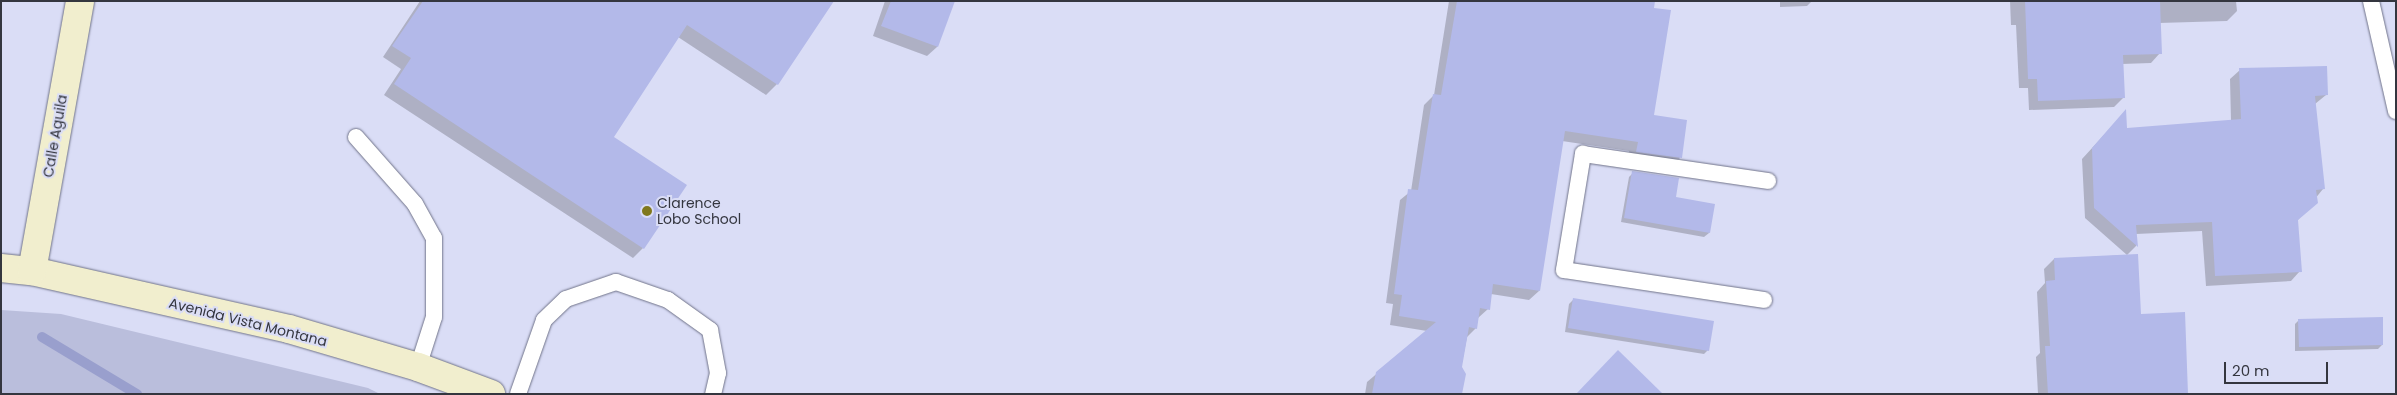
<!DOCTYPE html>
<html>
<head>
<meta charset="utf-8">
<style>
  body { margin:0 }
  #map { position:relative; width:2397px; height:395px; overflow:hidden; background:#daddf6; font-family:Poppins,sans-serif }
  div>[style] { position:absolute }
  .green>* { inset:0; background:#babedc }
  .shadow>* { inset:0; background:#0003 }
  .stream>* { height:10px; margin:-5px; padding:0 5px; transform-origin:5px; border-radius:5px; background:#999fcd }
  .building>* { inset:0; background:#b3b9e9 }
  .roads { filter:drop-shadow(0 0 1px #707389) drop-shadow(0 0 1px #707389) }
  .lane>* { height:16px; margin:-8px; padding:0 8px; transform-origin:8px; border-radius:8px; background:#fff }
  .secondary>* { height:28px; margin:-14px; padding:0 14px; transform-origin:14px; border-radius:14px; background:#f1eece }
  .dots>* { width:14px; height:14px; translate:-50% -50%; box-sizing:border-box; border:2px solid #daddf6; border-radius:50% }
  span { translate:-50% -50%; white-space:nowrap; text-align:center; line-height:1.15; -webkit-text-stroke:4px #daddf6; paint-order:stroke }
  .street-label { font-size:14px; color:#34363f }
  .poi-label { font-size:14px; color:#34363f }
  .left { translate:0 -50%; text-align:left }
  .frame { position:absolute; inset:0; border:2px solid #34363f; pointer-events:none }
  .scale { position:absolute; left:2224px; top:362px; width:104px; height:22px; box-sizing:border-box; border:2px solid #34363f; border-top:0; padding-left:6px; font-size:15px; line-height:18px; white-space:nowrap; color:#34363f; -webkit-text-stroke:4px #daddf6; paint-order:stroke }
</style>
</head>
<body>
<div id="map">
  <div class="green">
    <div style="clip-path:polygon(1px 310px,61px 314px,368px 388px,380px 394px,1px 394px)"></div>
  </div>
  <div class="shadow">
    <div style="clip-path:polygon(420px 1px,832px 1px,777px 84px,766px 95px,678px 37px,612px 137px,643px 248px,633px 258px,384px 95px,401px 69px,383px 57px)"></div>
    <div style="clip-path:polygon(885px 1px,953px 1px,937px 47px,927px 56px,873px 36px)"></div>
    <div style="clip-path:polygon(1449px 1px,1654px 1px,1653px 116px,1680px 158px,1671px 167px,1628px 161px,1629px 151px,1562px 141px,1539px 291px,1529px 300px,1491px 294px,1488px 309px,1478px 318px,1476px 328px,1467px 337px,1461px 368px,1461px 394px,1365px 394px,1367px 382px,1427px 331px,1390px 325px,1393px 304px,1386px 303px,1400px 200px,1411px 191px,1424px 105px,1434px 95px)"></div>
    <div style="clip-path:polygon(1780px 1px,1811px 1px,1811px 2px,1807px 6px,1780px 7px)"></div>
    <div style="clip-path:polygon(2010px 1px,2236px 1px,2237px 11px,2227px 21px,2159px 23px,2160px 53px,2151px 63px,2122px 64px,2124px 97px,2114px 107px,2029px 110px,2028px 88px,2019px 88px,2016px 25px,2011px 25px)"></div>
    <div style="clip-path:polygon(2240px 70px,2326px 95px,2315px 104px,2323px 189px,2297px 221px,2300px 271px,2291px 281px,2206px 286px,2202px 231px,2136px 234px,2136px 246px,2127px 255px,2140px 315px,2187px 394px,2038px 394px,2036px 357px,2040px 353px,2037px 292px,2045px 283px,2044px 269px,2054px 259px,2127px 255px,2085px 218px,2082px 159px,2125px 112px,2126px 129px,2231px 121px,2230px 79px)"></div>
    <div style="clip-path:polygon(1633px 173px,1674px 198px,1714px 205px,1709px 233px,1704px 237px,1621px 222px,1629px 177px)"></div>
    <div style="clip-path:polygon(1573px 300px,1708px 350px,1704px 354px,1565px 332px,1569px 304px)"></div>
    <div style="clip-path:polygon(2299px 320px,2382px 345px,2378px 349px,2295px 351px,2295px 324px)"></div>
  </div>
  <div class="stream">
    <div style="left:42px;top:337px;width:111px;rotate:31deg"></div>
  </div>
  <div class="building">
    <div style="clip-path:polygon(423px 1px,834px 1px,778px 85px,687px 25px,614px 137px,687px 185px,644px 249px,394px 84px,411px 58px,392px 46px)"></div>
    <div style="clip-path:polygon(891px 1px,955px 1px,938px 47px,881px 26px)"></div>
    <div style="clip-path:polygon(1457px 1px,1655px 1px,1654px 8px,1671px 10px,1654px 115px,1687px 120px,1682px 158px,1636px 152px,1638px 142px,1565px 131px,1540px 291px,1493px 284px,1490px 310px,1480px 308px,1477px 329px,1469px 327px,1462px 367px,1466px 374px,1462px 394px,1372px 394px,1376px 372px,1436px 322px,1399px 316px,1402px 295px,1394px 294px,1408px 189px,1418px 190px,1433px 94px,1441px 95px)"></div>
    <div style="clip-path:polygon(2025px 1px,2160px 1px,2162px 54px,2123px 55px,2125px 98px,2038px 101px,2037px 79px,2028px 79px)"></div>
    <div style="clip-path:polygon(2327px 66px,2328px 95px,2315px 96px,2325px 189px,2316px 190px,2318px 203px,2298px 220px,2302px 272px,2215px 276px,2212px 222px,2136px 225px,2138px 247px,2094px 208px,2092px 148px,2126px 109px,2127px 128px,2241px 119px,2239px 68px)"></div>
    <div style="clip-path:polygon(1632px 171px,1679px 178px,1676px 197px,1715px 204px,1710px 233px,1624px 218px)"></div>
    <div style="clip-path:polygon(2138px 254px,2141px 314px,2185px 312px,2188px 394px,2048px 394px,2045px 346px,2050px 346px,2046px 281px,2055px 280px,2054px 258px)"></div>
    <div style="clip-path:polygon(1573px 298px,1714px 321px,1709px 351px,1568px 328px)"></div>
    <div style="clip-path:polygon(2383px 317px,2383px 345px,2299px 347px,2298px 319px)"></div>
    <div style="clip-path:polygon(1618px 350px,1663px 394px,1576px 394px)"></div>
  </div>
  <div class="roads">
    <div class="lane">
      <div style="left:2371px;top:1px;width:113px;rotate:77.2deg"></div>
      <div style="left:356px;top:137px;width:89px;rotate:48.6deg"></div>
      <div style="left:415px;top:204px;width:39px;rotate:61deg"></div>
      <div style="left:434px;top:238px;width:79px;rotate:90deg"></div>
      <div style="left:434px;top:317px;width:52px;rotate:107.7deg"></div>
      <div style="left:1764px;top:300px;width:202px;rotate:-171.5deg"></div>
      <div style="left:1564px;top:270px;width:118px;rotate:-80.7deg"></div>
      <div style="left:1583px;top:154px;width:187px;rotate:8.3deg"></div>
      <div style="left:518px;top:394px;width:78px;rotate:-70.6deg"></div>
      <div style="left:544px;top:320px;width:30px;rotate:-44deg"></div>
      <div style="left:566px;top:299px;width:53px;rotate:-18.8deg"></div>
      <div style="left:616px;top:282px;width:55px;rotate:19.1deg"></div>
      <div style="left:668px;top:300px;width:52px;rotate:35.5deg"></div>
      <div style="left:710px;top:330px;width:44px;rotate:79.5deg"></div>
      <div style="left:718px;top:373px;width:22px;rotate:103deg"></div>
    </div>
    <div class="secondary">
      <div style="left:1px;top:268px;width:31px;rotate:6deg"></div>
      <div style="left:32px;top:271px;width:263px;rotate:12.7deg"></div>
      <div style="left:289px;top:329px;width:134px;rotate:16.4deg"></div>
      <div style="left:418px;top:367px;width:78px;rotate:20.3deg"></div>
      <div style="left:32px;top:271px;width:274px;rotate:-79.9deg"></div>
    </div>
  </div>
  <div class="dots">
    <div style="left:647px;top:211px;background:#80781d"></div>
  </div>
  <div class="street-label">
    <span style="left:55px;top:136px;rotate:-80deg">Calle Aguila</span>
    <span style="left:248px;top:322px;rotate:14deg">Avenida Vista Montana</span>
  </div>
  <div class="poi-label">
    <span class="left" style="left:657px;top:211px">Clarence<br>Lobo School</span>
  </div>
  <div class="frame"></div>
  <div class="scale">20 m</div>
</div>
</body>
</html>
